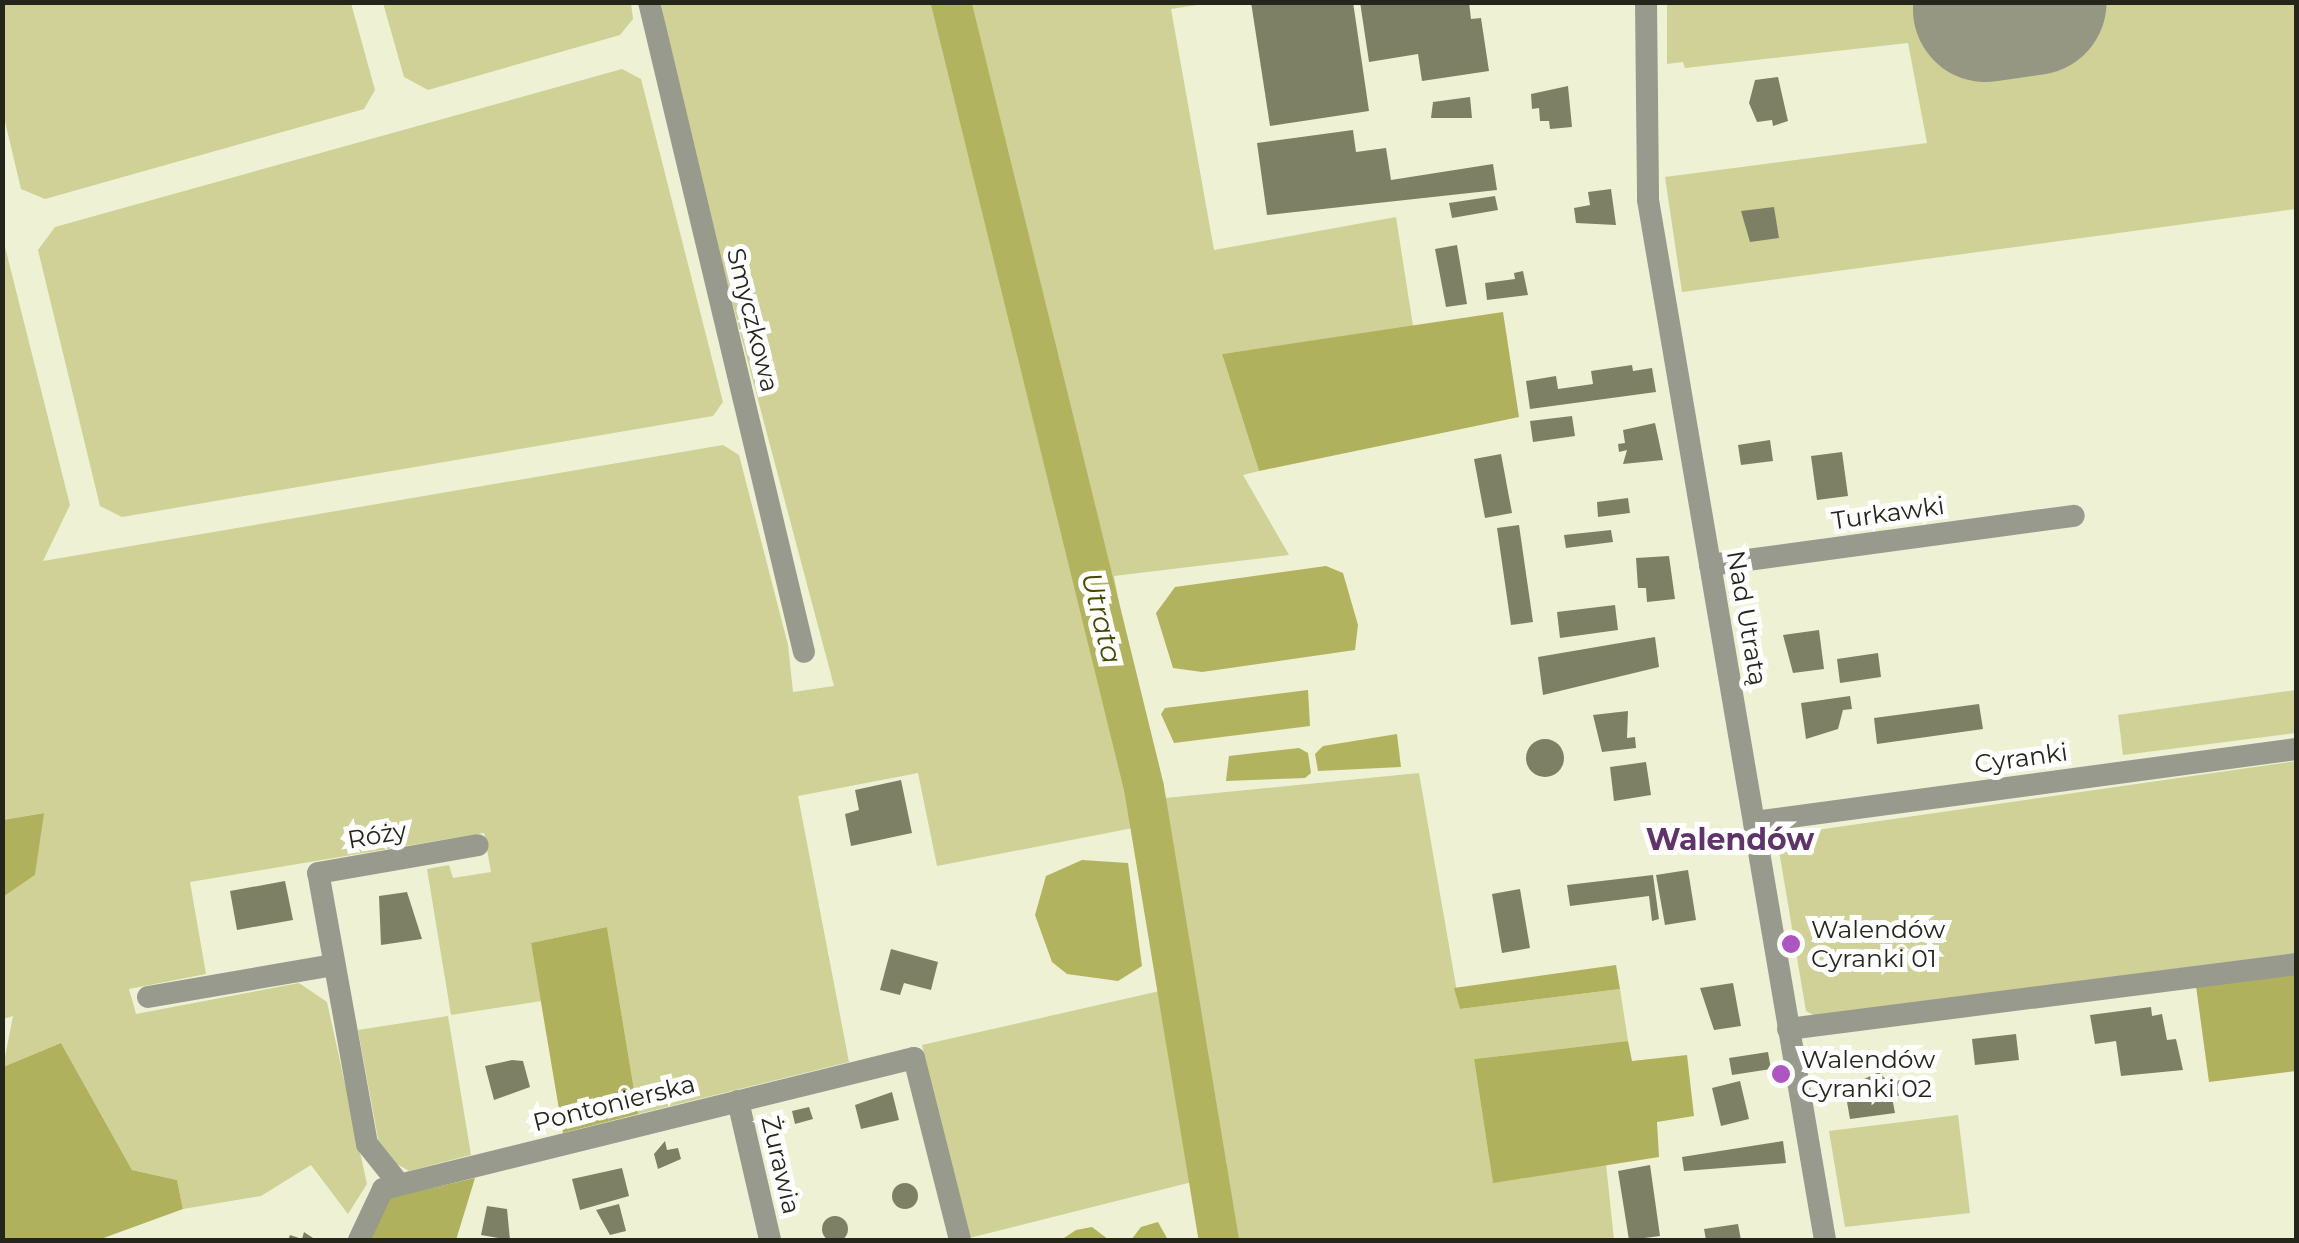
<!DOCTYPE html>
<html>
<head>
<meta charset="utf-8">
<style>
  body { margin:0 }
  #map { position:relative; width:2299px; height:1243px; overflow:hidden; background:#eff1d4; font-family:Montserrat,sans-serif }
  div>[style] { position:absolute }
  .green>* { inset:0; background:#cfd197 }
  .forest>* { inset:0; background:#b0b15c }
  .water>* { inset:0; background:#b2b35f }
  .river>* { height:40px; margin:-20px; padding:0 20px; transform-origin:20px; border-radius:20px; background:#b2b35f }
  .runway>* { height:145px; margin:-72.5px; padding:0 72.5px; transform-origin:72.5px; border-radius:72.5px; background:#959782 }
  .building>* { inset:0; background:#7e8066 }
  .round { border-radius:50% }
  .minor>* { height:22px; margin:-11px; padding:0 11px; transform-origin:11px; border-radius:11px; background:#999a8e }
  .dots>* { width:28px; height:28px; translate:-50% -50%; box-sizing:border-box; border:5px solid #fff; border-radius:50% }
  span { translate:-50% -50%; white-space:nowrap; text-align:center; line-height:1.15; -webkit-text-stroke:10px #fff; paint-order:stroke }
  .street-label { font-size:25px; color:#25261b }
  .poi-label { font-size:25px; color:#25261b }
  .left { translate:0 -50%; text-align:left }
  .water-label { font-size:28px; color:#474702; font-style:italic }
  .quarter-label { font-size:30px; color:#60346a; font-weight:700 }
  .frame { position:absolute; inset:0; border:5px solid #25261b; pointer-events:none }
</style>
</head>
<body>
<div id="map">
  <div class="green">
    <div style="clip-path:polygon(2px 3px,351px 3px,375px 90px,364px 109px,45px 199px,21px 189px,3px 113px)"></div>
    <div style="clip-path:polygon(383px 3px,631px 3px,633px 19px,620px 35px,428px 90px,404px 77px)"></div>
    <div style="clip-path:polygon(661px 3px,1210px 3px,1171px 9px,1214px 250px,1396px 217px,1413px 326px,1222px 354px,1259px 471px,1243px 475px,1289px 555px,1114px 576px,1155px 799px,1419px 773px,1460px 1009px,1620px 989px,1628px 1041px,1474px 1059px,1493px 1182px,1606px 1164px,1614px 1240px,1207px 1240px,1196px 1181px,965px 1239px,922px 1045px,1164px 990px,1138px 827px,937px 866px,918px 773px,798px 796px,849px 1062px,638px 1114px,607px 927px,531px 943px,541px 1001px,451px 1015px,427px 869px,449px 865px,453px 878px,491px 872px,484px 833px,190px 882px,206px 974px,129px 989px,136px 1014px,299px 983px,327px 1002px,367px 1184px,348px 1214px,311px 1165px,261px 1196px,183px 1209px,177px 1180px,132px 1170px,61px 1043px,3px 1067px,13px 1016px,3px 1019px,3px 897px,35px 875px,43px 813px,3px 820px,2px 235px,70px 505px,43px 561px,723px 445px,739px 455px,788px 645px,793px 692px,834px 686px,686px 129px)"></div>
    <div style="clip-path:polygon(1667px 3px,2296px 3px,2296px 209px,1682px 292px,1665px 177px,1927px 143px,1908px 43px,1685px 68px,1683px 62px,1667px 64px)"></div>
    <div style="clip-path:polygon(622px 69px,641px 79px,723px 402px,713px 416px,122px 517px,100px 506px,38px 250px,55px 227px)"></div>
    <div style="clip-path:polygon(2296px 690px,2296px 733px,2123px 755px,2118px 715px)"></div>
    <div style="clip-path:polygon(2296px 761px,2296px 953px,1817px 1017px,1806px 1011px,1778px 845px,1796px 833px)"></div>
    <div style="clip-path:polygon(448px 1016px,471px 1155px,409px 1171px,381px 1155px,358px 1030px)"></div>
    <div style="clip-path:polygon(1958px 1115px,1970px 1213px,1845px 1227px,1829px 1131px)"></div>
  </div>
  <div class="forest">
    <div style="clip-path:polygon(1503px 312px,1519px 417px,1259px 471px,1222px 354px)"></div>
    <div style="clip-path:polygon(44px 813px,35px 875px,3px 897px,3px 820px)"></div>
    <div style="clip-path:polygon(607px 927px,638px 1114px,563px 1133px,531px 943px)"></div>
    <div style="clip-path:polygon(1616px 965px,1620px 989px,1460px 1009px,1454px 988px)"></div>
    <div style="clip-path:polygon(2296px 970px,2296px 1071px,2209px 1082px,2196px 986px)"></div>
    <div style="clip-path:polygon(1628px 1041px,1632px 1061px,1687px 1055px,1694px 1116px,1657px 1122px,1659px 1157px,1493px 1183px,1474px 1059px)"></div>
    <div style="clip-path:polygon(61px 1043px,132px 1170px,177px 1180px,183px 1209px,98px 1240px,3px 1240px,3px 1067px)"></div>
    <div style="clip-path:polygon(475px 1178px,456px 1240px,371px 1240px,385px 1199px)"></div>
  </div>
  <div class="water">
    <div style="clip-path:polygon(1326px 566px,1343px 573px,1358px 625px,1355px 650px,1202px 672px,1173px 668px,1156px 613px,1175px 587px)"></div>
    <div style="clip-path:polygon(1308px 690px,1310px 726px,1174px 743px,1161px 714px,1165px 708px)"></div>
    <div style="clip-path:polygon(1397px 734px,1401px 767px,1318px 771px,1315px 754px,1323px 746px)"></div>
    <div style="clip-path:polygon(1299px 748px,1308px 753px,1311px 773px,1305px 778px,1226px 781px,1229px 756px)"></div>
    <div style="clip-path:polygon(1082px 860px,1128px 863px,1142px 966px,1118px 981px,1067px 974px,1052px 962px,1035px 915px,1046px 876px)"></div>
    <div style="clip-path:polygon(1158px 1222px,1168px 1240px,1131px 1240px,1141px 1227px)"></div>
    <div style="clip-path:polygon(1092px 1227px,1109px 1240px,1061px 1240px,1076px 1230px)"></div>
  </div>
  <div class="river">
    <div style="left:951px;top:2px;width:809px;rotate:76.2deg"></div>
    <div style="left:1144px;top:788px;width:458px;rotate:80.6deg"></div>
  </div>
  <div class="runway">
    <div style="left:1985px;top:9px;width:49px;rotate:-8.3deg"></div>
  </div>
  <div class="building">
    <div style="clip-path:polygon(1251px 2px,1353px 2px,1369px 111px,1270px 126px)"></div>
    <div style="clip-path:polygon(1360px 2px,1469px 2px,1471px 19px,1481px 18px,1489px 71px,1422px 81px,1418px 54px,1369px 62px)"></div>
    <div style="clip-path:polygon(1778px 77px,1788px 121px,1773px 126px,1772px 120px,1757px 122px,1749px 103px,1755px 80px)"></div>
    <div style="clip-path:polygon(1568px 86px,1572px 127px,1550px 129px,1549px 121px,1540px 121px,1539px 108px,1532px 109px,1531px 94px)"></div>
    <div style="clip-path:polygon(1470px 97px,1472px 118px,1431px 118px,1433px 102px)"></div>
    <div style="clip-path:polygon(1353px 130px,1356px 152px,1386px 148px,1391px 180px,1493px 164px,1497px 190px,1267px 215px,1257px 143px)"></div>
    <div style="clip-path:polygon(1611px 189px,1616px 225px,1576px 223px,1574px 208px,1590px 205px,1588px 192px)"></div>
    <div style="clip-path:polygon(1495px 196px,1498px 210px,1452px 218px,1449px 203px)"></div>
    <div style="clip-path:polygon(1774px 207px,1779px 238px,1750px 242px,1741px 211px)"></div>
    <div style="clip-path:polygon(1457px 245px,1467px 304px,1446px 307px,1435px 249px)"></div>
    <div style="clip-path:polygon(1523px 271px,1528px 295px,1487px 300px,1485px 283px,1515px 279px,1514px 273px)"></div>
    <div style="clip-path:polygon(1632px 365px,1633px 371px,1652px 368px,1656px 392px,1530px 409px,1526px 381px,1556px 376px,1558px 389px,1593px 384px,1591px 371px)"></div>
    <div style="clip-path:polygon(1572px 416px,1575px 436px,1533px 442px,1530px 421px)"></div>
    <div style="clip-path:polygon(1655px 423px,1663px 460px,1623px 464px,1627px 450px,1619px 452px,1618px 444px,1625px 443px,1623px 430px)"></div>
    <div style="clip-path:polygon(1770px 440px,1773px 461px,1741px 465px,1738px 445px)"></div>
    <div style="clip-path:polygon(1842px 452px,1848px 496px,1817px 500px,1811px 456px)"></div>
    <div style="clip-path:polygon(1501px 454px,1512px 513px,1485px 518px,1474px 459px)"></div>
    <div style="clip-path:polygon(1628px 498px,1630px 513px,1598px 517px,1597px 502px)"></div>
    <div style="clip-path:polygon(1519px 525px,1533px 622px,1511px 625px,1497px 528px)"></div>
    <div style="clip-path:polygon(1611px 530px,1613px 542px,1566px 548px,1564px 535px)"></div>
    <div style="clip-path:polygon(1669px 556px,1675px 599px,1647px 602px,1646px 588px,1638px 588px,1636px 558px)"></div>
    <div style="clip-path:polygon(1615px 605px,1618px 630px,1560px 638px,1557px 612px)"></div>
    <div style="clip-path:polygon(1819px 630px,1824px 669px,1793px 673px,1783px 635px)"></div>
    <div style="clip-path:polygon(1655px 637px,1659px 667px,1543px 695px,1538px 657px)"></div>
    <div style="clip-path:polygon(1878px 653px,1881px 677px,1840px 683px,1837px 659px)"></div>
    <div style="clip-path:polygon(1850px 696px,1852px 709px,1843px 710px,1838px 729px,1806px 739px,1801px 703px)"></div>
    <div style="clip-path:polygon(1979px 704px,1983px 729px,1877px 744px,1874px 718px)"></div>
    <div style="clip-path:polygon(1628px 711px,1627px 738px,1635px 737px,1636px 748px,1602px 752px,1593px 715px)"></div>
    <div class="round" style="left:1526px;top:739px;width:38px;height:38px"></div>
    <div style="clip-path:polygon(1646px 762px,1651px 795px,1614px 801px,1610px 767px)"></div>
    <div style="clip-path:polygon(901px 780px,912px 833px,851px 846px,845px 814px,859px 810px,855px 790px)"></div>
    <div style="clip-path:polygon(1688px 870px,1696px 920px,1665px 925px,1656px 875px)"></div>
    <div style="clip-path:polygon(1653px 875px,1659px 919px,1652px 921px,1649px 896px,1570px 906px,1567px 885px)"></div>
    <div style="clip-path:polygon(285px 881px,293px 920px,237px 930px,230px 891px)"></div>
    <div style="clip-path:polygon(1520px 889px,1530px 948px,1502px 953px,1492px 894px)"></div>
    <div style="clip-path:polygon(407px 892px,422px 939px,381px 945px,379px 896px)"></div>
    <div style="clip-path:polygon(891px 949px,938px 962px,931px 990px,904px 983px,900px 995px,880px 990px)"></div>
    <div style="clip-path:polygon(1733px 983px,1741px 1026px,1714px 1030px,1700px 988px)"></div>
    <div style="clip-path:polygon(2151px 1007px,2152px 1016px,2162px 1014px,2167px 1040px,2176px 1039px,2183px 1070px,2121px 1076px,2116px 1041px,2095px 1044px,2090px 1015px)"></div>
    <div style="clip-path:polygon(2016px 1034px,2019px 1060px,1975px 1065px,1972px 1039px)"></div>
    <div style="clip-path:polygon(1768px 1052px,1771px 1069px,1732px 1075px,1729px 1058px)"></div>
    <div style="clip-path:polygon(512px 1060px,523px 1061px,530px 1087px,494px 1100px,485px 1066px)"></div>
    <div style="clip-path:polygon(1879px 1072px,1888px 1082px,1905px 1079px,1906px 1094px,1892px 1097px,1895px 1113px,1850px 1119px,1847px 1102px,1861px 1100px,1858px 1082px)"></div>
    <div style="clip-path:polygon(1740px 1081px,1749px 1119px,1721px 1126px,1712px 1088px)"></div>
    <div style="clip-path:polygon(892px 1092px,899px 1120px,861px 1129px,855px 1105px)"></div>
    <div style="clip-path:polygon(809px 1107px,813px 1119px,795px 1124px,792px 1111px)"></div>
    <div style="clip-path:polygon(665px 1141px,667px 1150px,678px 1148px,681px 1159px,658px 1169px,654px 1154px)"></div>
    <div style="clip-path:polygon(1783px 1141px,1786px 1163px,1684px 1171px,1682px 1157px)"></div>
    <div style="clip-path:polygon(1650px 1165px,1660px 1236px,1629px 1240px,1618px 1171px)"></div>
    <div style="clip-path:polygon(622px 1168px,629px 1196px,580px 1210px,572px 1179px)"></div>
    <div class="round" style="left:892px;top:1183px;width:26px;height:26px"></div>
    <div style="clip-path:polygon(619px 1204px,626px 1231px,610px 1235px,596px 1210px)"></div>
    <div style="clip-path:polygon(487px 1206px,507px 1209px,510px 1240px,481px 1235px)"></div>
    <div class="round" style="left:822px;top:1216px;width:26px;height:26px"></div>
    <div style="clip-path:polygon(1738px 1224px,1741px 1240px,1706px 1240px,1704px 1229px)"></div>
    <div style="clip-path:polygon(304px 1232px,316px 1240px,288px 1240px,290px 1235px,302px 1239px)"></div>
  </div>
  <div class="minor">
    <div style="left:649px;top:2px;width:668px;rotate:76.59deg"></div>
    <div style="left:1646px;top:2px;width:198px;rotate:89.4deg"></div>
    <div style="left:1648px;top:200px;width:1055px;rotate:80.34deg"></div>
    <div style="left:1710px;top:565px;width:367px;rotate:-7.7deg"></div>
    <div style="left:1754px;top:822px;width:547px;rotate:-7.67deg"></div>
    <div style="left:148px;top:997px;width:189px;rotate:-9.8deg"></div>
    <div style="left:1788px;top:1029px;width:512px;rotate:-7.29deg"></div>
    <div style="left:738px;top:1101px;width:143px;rotate:77deg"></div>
    <div style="left:399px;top:1184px;width:51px;rotate:-128.7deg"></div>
    <div style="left:367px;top:1144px;width:275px;rotate:-100.2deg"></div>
    <div style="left:318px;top:873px;width:162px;rotate:-9.9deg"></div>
    <div style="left:359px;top:1240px;width:56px;rotate:-64.8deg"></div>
    <div style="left:383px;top:1189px;width:547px;rotate:-13.86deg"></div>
    <div style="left:914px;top:1058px;width:188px;rotate:75.8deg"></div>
  </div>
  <div class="dots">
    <div style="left:1791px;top:944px;background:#ad55c1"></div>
    <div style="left:1781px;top:1074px;background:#ad55c1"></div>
  </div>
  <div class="street-label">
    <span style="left:753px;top:320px;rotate:76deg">Smyczkowa</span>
    <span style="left:1888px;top:513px;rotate:-8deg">Turkawki</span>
    <span style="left:1747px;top:618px;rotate:80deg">Nad Utratą</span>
    <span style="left:2021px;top:758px;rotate:-8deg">Cyranki</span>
    <span style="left:377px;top:835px;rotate:-10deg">Róży</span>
    <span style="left:614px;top:1103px;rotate:-14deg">Pontonierska</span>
    <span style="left:781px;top:1165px;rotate:77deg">Żurawia</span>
  </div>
  <div class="poi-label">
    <span class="left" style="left:1811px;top:944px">Walendów<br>Cyranki 01</span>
    <span class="left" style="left:1801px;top:1074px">Walendów<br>Cyranki 02</span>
  </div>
  <div class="water-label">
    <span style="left:1102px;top:618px;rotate:76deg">Utrata</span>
  </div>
  <div class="quarter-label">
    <span style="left:1730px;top:840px">Walendów</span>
  </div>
  <div class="frame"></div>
</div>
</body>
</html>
